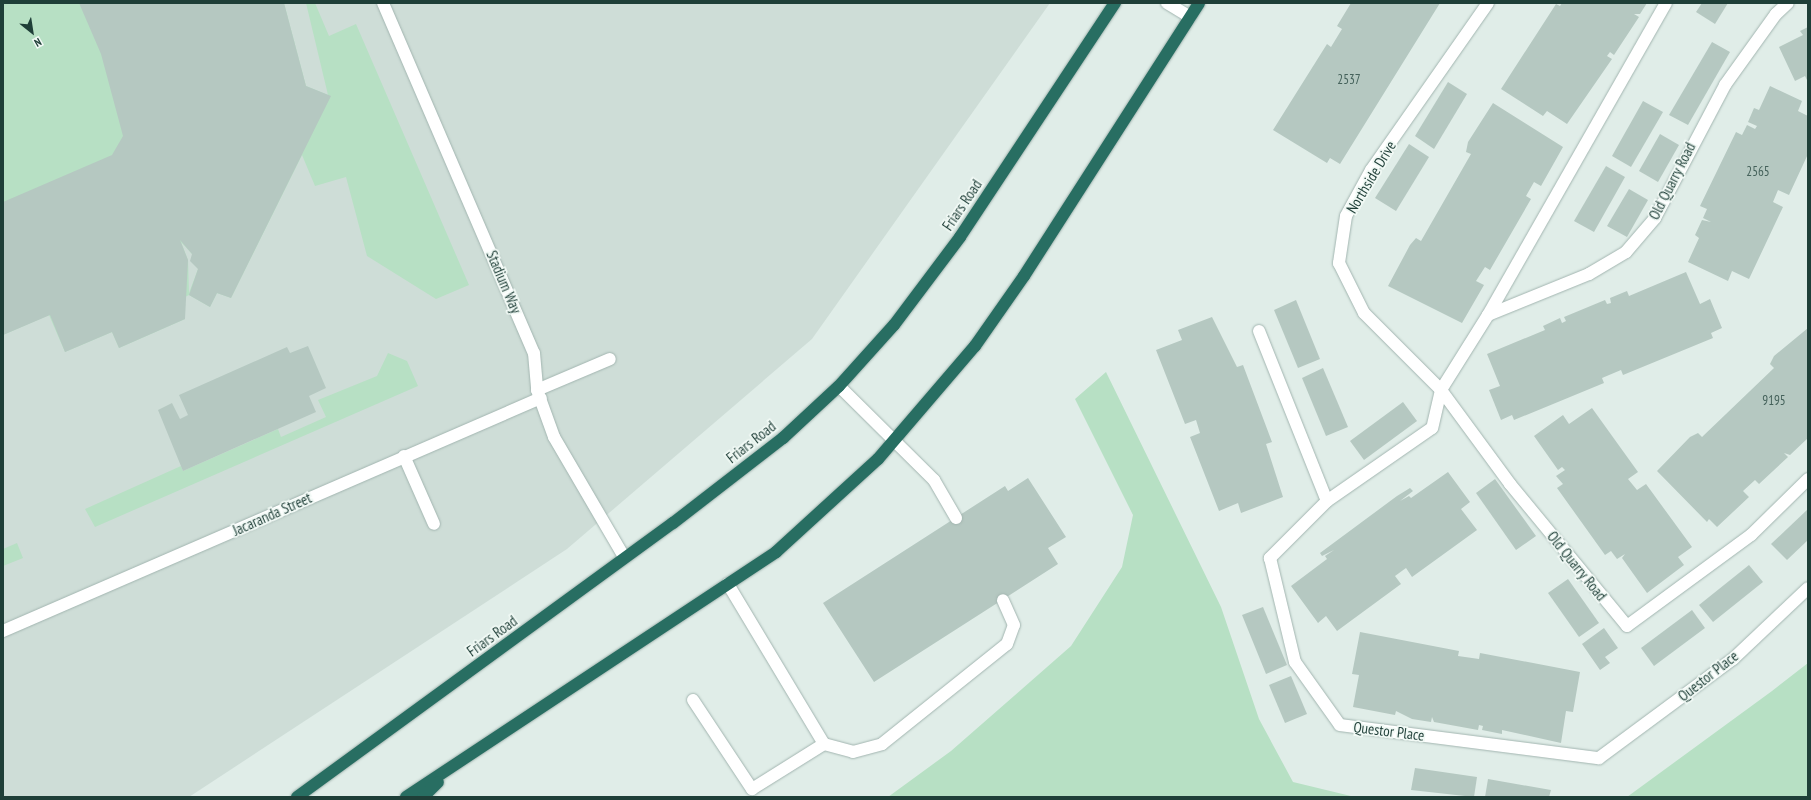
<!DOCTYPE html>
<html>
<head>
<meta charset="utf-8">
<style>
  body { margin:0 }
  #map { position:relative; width:1811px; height:800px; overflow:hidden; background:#e0ede8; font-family:"PT Sans Narrow",sans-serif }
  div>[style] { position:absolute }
  .built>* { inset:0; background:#ceddd7 }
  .green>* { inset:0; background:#b7e0c4 }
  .building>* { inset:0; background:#b5c8c1 }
  .roads { filter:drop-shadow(0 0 1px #a2b5b0) drop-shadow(0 0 1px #a2b5b0) }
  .minor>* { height:12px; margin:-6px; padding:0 6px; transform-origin:6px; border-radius:6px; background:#fff }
  .highway>* { height:12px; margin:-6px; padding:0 6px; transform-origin:6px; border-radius:6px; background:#286e62 }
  span { translate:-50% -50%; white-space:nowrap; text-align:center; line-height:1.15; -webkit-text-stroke:3.5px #f1f9f5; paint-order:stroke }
  .number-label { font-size:13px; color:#44615a }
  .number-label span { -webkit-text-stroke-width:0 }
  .street-label { font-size:15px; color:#1f3f38 }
  .frame { position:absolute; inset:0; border:4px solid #1f3f38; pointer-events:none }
  .north { position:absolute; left:12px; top:12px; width:40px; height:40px; -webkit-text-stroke:3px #f1f9f5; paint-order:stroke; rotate:150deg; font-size:11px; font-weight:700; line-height:16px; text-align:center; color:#1f3f38 }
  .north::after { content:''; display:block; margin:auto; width:14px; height:18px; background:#1f3f38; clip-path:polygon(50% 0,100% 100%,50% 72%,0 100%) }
</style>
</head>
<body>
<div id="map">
  <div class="built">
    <div style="clip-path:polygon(3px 3px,1050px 3px,812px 339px,567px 549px,189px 797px,3px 797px)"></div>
  </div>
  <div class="green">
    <div style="clip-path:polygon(evenodd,3px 3px,284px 3px,306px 86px,328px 95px,306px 3px,315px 3px,329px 36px,356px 24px,469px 285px,436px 299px,367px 256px,346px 177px,315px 186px,302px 155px,231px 298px,217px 293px,210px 307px,189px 295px,185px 297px,185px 319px,119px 348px,112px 332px,65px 352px,49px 315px,3px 335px,3px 3px,181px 242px,192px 254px,198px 269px,189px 293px,188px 260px,181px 242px)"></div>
    <div style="clip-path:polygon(388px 353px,407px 361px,418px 386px,95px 527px,85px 509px,181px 466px,183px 471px,278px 429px,281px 437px,326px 417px,318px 400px,377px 376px)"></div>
    <div style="clip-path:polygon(1106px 372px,1221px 607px,1259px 719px,1293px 782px,1355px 797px,888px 797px,951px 751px,1071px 646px,1122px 567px,1133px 515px,1075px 399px)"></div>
    <div style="clip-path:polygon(17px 543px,23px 558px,3px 566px,3px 549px)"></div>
    <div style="clip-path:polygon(1808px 663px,1808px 797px,1627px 797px,1772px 691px)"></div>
  </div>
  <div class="building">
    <div style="clip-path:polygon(79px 3px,284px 3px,306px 86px,331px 96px,231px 298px,217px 293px,210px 307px,189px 295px,198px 269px,190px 261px,192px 254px,180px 240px,188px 260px,185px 319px,119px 348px,112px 332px,65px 352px,50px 315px,3px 335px,3px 202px,112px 155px,123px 136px,101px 54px)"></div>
    <div style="clip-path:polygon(1351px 3px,1440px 3px,1340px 164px,1330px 158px,1327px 163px,1273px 130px,1327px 44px,1331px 47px,1342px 29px,1337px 26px)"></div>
    <div style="clip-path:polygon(1562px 3px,1647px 3px,1640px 14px,1634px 14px,1639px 17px,1614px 55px,1610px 52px,1607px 56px,1612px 59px,1567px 124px,1547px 111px,1543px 116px,1501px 89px,1556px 4px,1560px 6px)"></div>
    <div style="clip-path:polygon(1702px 3px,1728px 3px,1715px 24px,1696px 12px)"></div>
    <div style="clip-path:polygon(1808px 27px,1808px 82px,1805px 76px,1795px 81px,1779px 47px,1803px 35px,1800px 31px)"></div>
    <div style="clip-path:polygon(1712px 42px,1730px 52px,1688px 125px,1669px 115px)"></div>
    <div style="clip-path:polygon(1448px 82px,1467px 94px,1434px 149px,1415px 136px)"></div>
    <div style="clip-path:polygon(1770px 86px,1802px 101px,1798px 111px,1808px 116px,1808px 154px,1789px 195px,1778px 190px,1773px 202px,1783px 207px,1749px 279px,1732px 271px,1728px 281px,1688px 262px,1699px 238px,1695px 235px,1702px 220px,1711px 222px,1703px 218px,1707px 209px,1700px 206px,1736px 132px,1742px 135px,1747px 125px,1755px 129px,1757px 126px,1748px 122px,1754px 108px,1759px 110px)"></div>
    <div style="clip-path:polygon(1643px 101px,1663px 112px,1631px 167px,1612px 156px)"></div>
    <div style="clip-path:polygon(1493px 103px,1563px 147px,1541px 186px,1534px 182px,1526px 196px,1531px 199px,1490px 270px,1485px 267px,1476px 281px,1484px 285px,1462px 323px,1388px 286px,1410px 245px,1416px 238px,1421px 241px,1471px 154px,1466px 152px,1468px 142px)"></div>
    <div style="clip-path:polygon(1660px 134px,1679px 145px,1658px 182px,1639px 171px)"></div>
    <div style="clip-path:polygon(1409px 144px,1429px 157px,1396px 211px,1375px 198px)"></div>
    <div style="clip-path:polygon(1606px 166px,1625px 177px,1594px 232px,1574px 221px)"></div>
    <div style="clip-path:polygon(1629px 189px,1648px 200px,1627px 237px,1607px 226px)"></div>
    <div style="clip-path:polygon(1686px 272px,1700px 304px,1710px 299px,1722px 328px,1711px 333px,1713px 338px,1623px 375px,1621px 370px,1602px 378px,1604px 383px,1514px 420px,1512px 415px,1501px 420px,1489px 390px,1500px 386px,1487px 354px,1545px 330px,1543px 326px,1560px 318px,1562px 323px,1566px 321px,1564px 317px,1605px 300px,1607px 304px,1611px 303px,1610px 298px,1627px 291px,1629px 296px)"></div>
    <div style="clip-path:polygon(1296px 300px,1320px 359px,1298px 368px,1274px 310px)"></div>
    <div style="clip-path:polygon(1212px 317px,1237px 367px,1243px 365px,1272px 442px,1266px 444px,1283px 497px,1241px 513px,1238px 503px,1219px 511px,1190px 437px,1200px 433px,1196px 420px,1185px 424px,1156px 350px,1182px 340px,1178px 330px)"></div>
    <div style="clip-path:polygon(1808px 328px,1808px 438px,1790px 455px,1784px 453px,1788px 457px,1759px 484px,1755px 480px,1743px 491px,1749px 497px,1717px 527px,1709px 519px,1707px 522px,1657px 471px,1690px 437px,1698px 433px,1702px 437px,1774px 368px,1770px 364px,1774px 356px)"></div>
    <div style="clip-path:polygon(308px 346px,326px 388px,309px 396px,316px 412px,183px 471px,158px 410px,172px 403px,180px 419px,188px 415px,179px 395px,287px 347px,290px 353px)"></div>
    <div style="clip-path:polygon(1323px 368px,1348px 427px,1326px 436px,1302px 378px)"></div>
    <div style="clip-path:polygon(1403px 402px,1417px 421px,1364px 460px,1350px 441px)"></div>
    <div style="clip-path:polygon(1592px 408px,1638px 472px,1628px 479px,1637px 490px,1646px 484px,1692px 547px,1678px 557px,1684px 565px,1647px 593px,1622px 558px,1625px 554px,1617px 559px,1611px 551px,1605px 555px,1557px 488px,1563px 484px,1556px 476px,1565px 470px,1562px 467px,1558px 470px,1534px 436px,1563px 415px,1569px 424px)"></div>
    <div style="clip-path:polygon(1448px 472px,1470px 502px,1461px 509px,1477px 530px,1412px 577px,1406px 568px,1395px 576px,1401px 584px,1337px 631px,1326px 616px,1318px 623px,1291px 586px,1327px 559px,1325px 556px,1334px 550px,1322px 556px,1320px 553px,1397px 496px,1410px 488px,1413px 491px,1400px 501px,1409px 496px,1411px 498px)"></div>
    <div style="clip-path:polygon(1028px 478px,1066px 537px,1048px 548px,1058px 564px,874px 682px,823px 603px,1005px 486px,1008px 491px)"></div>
    <div style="clip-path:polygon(1495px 479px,1536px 536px,1516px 550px,1476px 493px)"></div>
    <div style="clip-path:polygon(1808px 509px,1808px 540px,1787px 560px,1771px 544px)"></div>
    <div style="clip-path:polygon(1749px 565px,1763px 582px,1713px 622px,1699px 605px)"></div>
    <div style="clip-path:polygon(1568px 579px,1599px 623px,1579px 637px,1548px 593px)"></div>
    <div style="clip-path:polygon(1263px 607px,1287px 665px,1266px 674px,1242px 615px)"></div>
    <div style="clip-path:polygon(1692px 610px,1705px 628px,1654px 666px,1641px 648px)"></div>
    <div style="clip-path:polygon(1604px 628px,1618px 648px,1605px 657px,1610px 663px,1600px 670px,1582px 644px)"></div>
    <div style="clip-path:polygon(1360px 632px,1459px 651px,1458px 656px,1479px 659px,1480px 653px,1580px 672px,1573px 712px,1566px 711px,1561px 743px,1502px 730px,1502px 734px,1482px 730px,1483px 726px,1479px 725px,1478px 730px,1434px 722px,1432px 717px,1431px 722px,1412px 719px,1396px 711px,1395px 715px,1353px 707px,1359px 675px,1352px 674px)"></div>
    <div style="clip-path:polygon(1291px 676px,1307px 714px,1285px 723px,1269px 685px)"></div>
    <div style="clip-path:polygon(1415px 768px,1477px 777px,1474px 797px,1411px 790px)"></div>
    <div style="clip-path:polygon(1488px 779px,1551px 790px,1549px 797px,1485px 797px)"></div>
  </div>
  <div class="roads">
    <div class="minor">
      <div style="left:383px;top:3px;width:381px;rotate:66.7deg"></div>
      <div style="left:534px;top:353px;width:37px;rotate:85deg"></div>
      <div style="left:537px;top:390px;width:50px;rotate:70.1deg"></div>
      <div style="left:554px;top:437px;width:139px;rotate:59.7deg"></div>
      <div style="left:1167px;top:3px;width:27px;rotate:31deg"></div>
      <div style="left:1488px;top:3px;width:204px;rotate:125deg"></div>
      <div style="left:1371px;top:170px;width:52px;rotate:118.5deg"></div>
      <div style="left:1346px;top:216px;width:48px;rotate:98.5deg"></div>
      <div style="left:1339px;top:263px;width:56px;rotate:63.4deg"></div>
      <div style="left:1364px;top:313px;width:109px;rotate:45deg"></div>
      <div style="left:1441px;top:390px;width:39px;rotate:103deg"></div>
      <div style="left:1432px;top:428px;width:128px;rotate:145.2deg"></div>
      <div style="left:1327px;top:501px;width:81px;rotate:135deg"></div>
      <div style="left:1270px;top:558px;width:107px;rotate:76.5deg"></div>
      <div style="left:1295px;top:662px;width:77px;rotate:54.5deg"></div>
      <div style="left:1340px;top:725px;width:261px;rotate:7.3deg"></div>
      <div style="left:1599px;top:758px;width:167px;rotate:-36.5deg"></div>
      <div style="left:1733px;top:659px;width:103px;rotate:-43.4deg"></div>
      <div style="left:1666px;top:3px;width:359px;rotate:119.7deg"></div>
      <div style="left:1488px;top:315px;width:89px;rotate:122.1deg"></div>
      <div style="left:1441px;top:390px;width:117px;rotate:53.7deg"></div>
      <div style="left:1510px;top:484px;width:184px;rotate:50.5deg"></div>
      <div style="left:1627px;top:626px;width:154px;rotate:-36.3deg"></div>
      <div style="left:1751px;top:535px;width:80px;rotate:-44.5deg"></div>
      <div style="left:1488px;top:315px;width:109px;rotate:-22.1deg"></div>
      <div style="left:1589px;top:274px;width:43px;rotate:-30.7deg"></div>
      <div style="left:1626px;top:252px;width:45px;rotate:-49.5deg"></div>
      <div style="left:1655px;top:218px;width:150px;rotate:-62.2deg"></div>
      <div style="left:1725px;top:85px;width:87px;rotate:-54.3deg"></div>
      <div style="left:1776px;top:14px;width:16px;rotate:-43deg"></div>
      <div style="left:1259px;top:331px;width:183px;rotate:68.2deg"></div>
      <div style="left:839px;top:386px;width:134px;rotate:44.7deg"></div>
      <div style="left:934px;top:480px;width:44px;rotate:59.9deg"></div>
      <div style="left:537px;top:390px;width:79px;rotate:-23deg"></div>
      <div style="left:404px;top:456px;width:74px;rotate:66.2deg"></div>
      <div style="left:3px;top:631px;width:586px;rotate:-23.42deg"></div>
      <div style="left:693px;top:700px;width:107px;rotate:56.5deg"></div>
      <div style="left:752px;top:789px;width:85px;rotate:-32deg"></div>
      <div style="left:824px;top:744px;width:187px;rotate:-121deg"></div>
      <div style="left:824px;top:744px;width:30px;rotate:15deg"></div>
      <div style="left:853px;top:752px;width:30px;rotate:-15deg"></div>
      <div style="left:882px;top:744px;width:160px;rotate:-38.7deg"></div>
      <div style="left:1007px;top:644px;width:20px;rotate:-70deg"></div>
      <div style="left:1014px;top:625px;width:27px;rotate:-114deg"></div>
    </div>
    <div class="highway">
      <div style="left:297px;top:797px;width:465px;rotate:-36.1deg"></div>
      <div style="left:673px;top:523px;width:139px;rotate:-37.7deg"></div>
      <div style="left:783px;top:438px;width:76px;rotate:-42.9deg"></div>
      <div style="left:839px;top:386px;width:82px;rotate:-48deg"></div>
      <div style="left:894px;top:325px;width:110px;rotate:-53.1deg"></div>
      <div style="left:960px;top:237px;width:281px;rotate:-56.5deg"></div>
      <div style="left:406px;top:797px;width:444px;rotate:-33.5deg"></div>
      <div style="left:776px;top:552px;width:138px;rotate:-42.4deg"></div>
      <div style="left:878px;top:459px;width:149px;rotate:-49.4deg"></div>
      <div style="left:975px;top:346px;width:85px;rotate:-55deg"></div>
      <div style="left:1024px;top:276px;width:324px;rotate:-57.3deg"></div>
      <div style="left:423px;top:797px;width:21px;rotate:-45deg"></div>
    </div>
  </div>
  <div class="number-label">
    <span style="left:1349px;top:80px">2537</span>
    <span style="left:1758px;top:172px">2565</span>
    <span style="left:1774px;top:401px">9195</span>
  </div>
  <div class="street-label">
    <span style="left:1371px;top:177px;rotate:-59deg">Northside Drive</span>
    <span style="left:1672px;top:181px;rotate:-63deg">Old Quarry Road</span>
    <span style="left:962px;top:205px;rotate:-56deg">Friars Road</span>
    <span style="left:504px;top:282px;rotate:67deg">Stadium Way</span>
    <span style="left:751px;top:442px;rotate:-38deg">Friars Road</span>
    <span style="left:272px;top:514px;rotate:-24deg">Jacaranda Street</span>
    <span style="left:1577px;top:566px;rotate:51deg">Old Quarry Road</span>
    <span style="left:492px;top:636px;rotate:-36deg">Friars Road</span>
    <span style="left:1708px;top:676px;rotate:-38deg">Questor Place</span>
    <span style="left:1389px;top:731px;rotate:7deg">Questor Place</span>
  </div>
  <div class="frame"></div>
  <div class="north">N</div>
</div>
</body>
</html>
